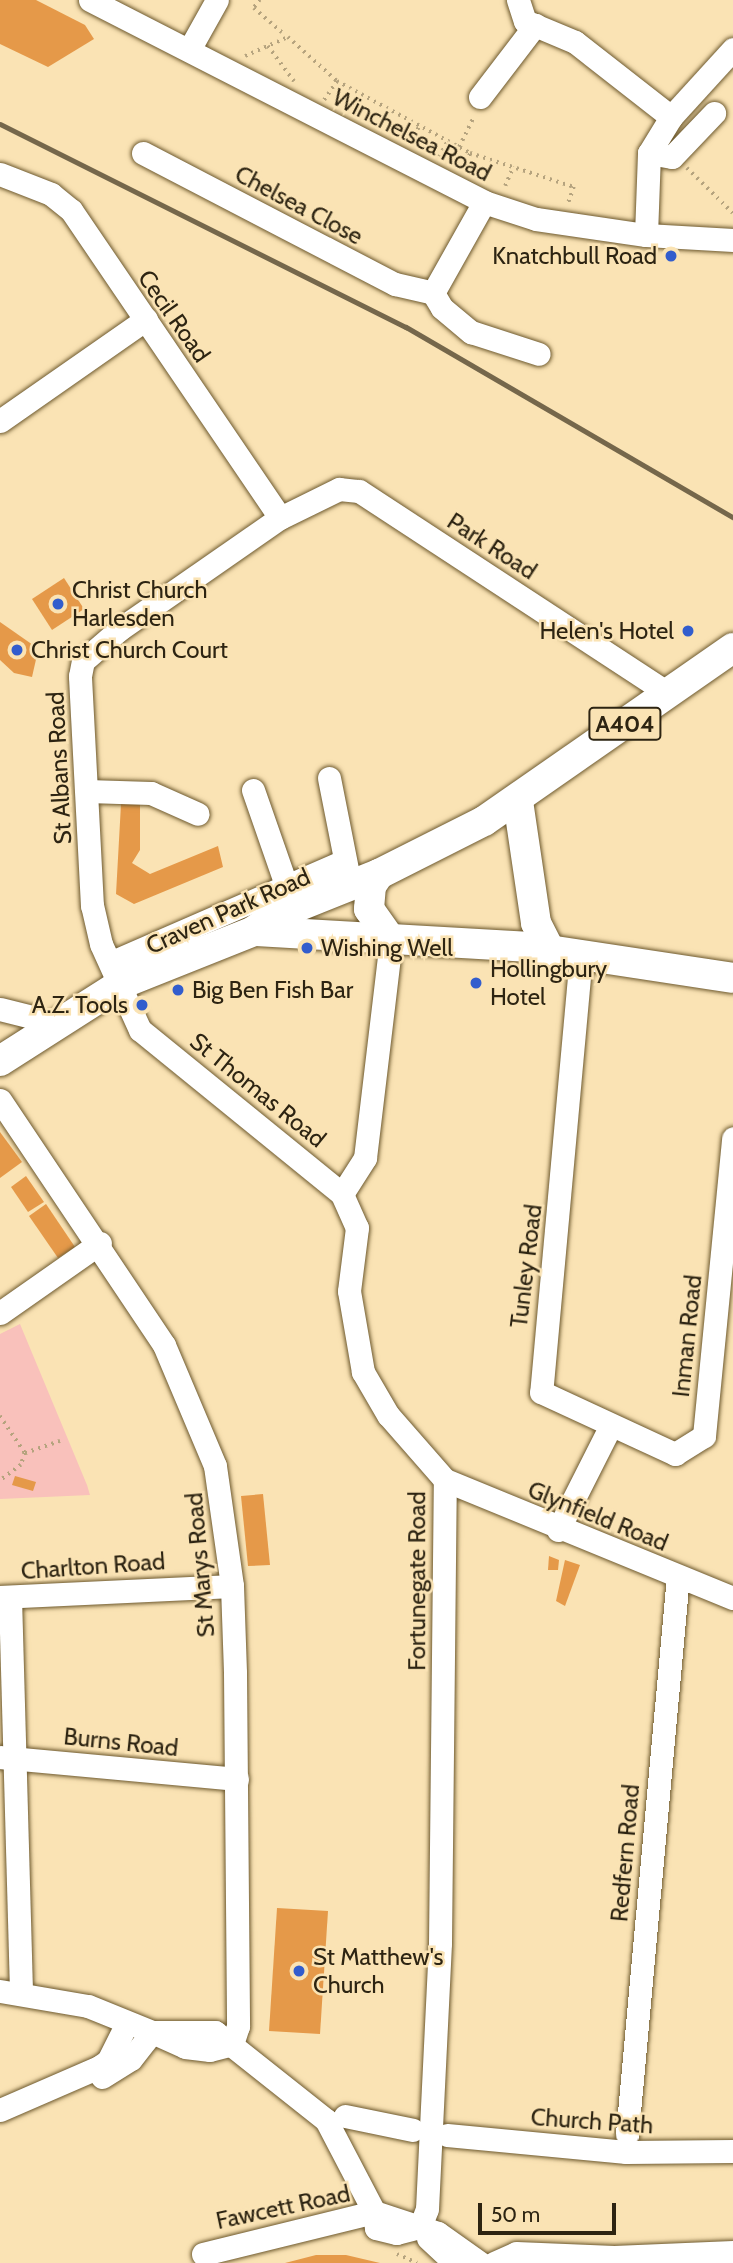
<!DOCTYPE html>
<html>
<head>
<meta charset="utf-8">
<style>
  body { margin:0 }
  #map { position:relative; width:733px; height:2263px; overflow:hidden; background:#fae3b4; font-family:Cabin,sans-serif }
  div>[style] { position:absolute }
  .green>* { inset:0; background:#f9c1bb }
  .building>* { inset:0; background:#e59949 }
  .path>* { height:3.5px; margin-top:-1.75px; transform-origin:0; background:repeating-linear-gradient(90deg,#b5a37e 0 2px,transparent 0 7px) }
  .roads { filter:drop-shadow(0 0 2px #6d592e) drop-shadow(0 0 2px #6d592e) }
  .minor>* { height:23px; margin:-11.5px; padding:0 11.5px; transform-origin:11.5px; border-radius:11.5px; background:#fff }
  .major>* { height:30px; margin:-15px; padding:0 15px; transform-origin:15px; border-radius:15px; background:#fff }
  .rail>* { height:5px; margin:-2.5px; padding:0 2.5px; transform-origin:2.5px; border-radius:2.5px; background:#75674b }
  .dots>* { width:19px; height:19px; translate:-50% -50%; box-sizing:border-box; border:4px solid #fae3b4; border-radius:50% }
  span { translate:-50% -50%; white-space:nowrap; text-align:center; line-height:1.15; -webkit-text-stroke:5px #fae3b4; paint-order:stroke }
  .shield-label span { padding:2px 5px; background:#fae3b4; border:2px solid; border-radius:5px; -webkit-text-stroke-width:0 }
  .shield-label { font-size:23px; color:#2d2412; font-weight:700 }
  .street-label { font-size:24px; color:#2d2412 }
  .poi-label { font-size:24px; color:#2d2412 }
  .right { translate:-100% -50%; text-align:right }
  .left { translate:0 -50%; text-align:left }
  .scale { position:absolute; left:478px; top:2203px; width:138px; height:32px; box-sizing:border-box; border:4px solid #2d2412; border-top:0; padding-left:9px; font-size:21px; line-height:24px; white-space:nowrap; color:#2d2412; -webkit-text-stroke:5px #fae3b4; paint-order:stroke }
</style>
</head>
<body>
<div id="map">
  <div class="green">
    <div style="clip-path:polygon(20px 1324px,87px 1485px,90px 1495px,0 1499px,0 1334px)"></div>
  </div>
  <div class="building">
    <div style="clip-path:polygon(0 0,36px 0,85px 25px,94px 39px,48px 67px,0 44px)"></div>
    <div style="clip-path:polygon(64px 578px,84px 609px,52px 630px,32px 599px)"></div>
    <div style="clip-path:polygon(0 622px,33px 645px,37px 655px,32px 677px,14px 673px,0 660px)"></div>
    <div style="clip-path:polygon(140px 803px,140px 850px,132px 863px,150px 874px,218px 846px,223px 867px,134px 904px,116px 894px,121px 804px)"></div>
    <div style="clip-path:polygon(0 1132px,22px 1162px,0 1178px)"></div>
    <div style="clip-path:polygon(26px 1176px,44px 1202px,28px 1212px,11px 1187px)"></div>
    <div style="clip-path:polygon(46px 1204px,75px 1247px,58px 1258px,29px 1216px)"></div>
    <div style="clip-path:polygon(15px 1476px,36px 1482px,33px 1491px,12px 1485px)"></div>
    <div style="clip-path:polygon(263px 1494px,270px 1565px,248px 1566px,241px 1496px)"></div>
    <div style="clip-path:polygon(549px 1556px,559px 1560px,558px 1570px,548px 1570px)"></div>
    <div style="clip-path:polygon(565px 1560px,580px 1565px,565px 1606px,556px 1601px)"></div>
    <div style="clip-path:polygon(277px 1908px,328px 1911px,320px 2034px,269px 2031px)"></div>
    <div style="clip-path:polygon(316px 2255px,346px 2255px,380px 2263px,285px 2263px)"></div>
  </div>
  <div class="path">
    <div style="left:260px;top:0;width:10px;rotate:127deg"></div>
    <div style="left:254px;top:8px;width:37px;rotate:41deg"></div>
    <div style="left:268px;top:46px;width:44px;rotate:53.4deg"></div>
    <div style="left:245px;top:56px;width:47px;rotate:-23.8deg"></div>
    <div style="left:288px;top:37px;width:66px;rotate:41.9deg"></div>
    <div style="left:324px;top:100px;width:23px;rotate:-56deg"></div>
    <div style="left:337px;top:81px;width:151px;rotate:28.4deg"></div>
    <div style="left:411px;top:142px;width:18px;rotate:-63deg"></div>
    <div style="left:459px;top:147px;width:34px;rotate:-64deg"></div>
    <div style="left:439px;top:157px;width:17px;rotate:-62deg"></div>
    <div style="left:687px;top:168px;width:64px;rotate:44.4deg"></div>
    <div style="left:464px;top:169px;width:17px;rotate:-69deg"></div>
    <div style="left:470px;top:153px;width:109px;rotate:18.1deg"></div>
    <div style="left:574px;top:187px;width:18px;rotate:109deg"></div>
    <div style="left:505px;top:186px;width:21px;rotate:-67deg"></div>
    <div style="left:0;top:1416px;width:45px;rotate:56deg"></div>
    <div style="left:25px;top:1453px;width:13px;rotate:108deg"></div>
    <div style="left:21px;top:1465px;width:26px;rotate:143deg"></div>
    <div style="left:25px;top:1453px;width:37px;rotate:-19deg"></div>
    <div style="left:397px;top:2254px;width:22px;rotate:24deg"></div>
  </div>
  <div class="roads">
    <div class="minor">
      <div style="left:90px;top:0;width:443px;rotate:27.1deg"></div>
      <div style="left:484px;top:202px;width:55px;rotate:18.1deg"></div>
      <div style="left:536px;top:219px;width:111px;rotate:8.3deg"></div>
      <div style="left:646px;top:235px;width:87px;rotate:3.3deg"></div>
      <div style="left:518px;top:0;width:22px;rotate:72deg"></div>
      <div style="left:525px;top:21px;width:54px;rotate:22.8deg"></div>
      <div style="left:575px;top:42px;width:122px;rotate:38deg"></div>
      <div style="left:189px;top:50px;width:57px;rotate:-60.8deg"></div>
      <div style="left:480px;top:97px;width:91px;rotate:-52.6deg"></div>
      <div style="left:143px;top:153px;width:284px;rotate:27.5deg"></div>
      <div style="left:395px;top:284px;width:39px;rotate:13deg"></div>
      <div style="left:649px;top:153px;width:23px;rotate:10deg"></div>
      <div style="left:672px;top:157px;width:61px;rotate:-46.3deg"></div>
      <div style="left:0;top:174px;width:55px;rotate:21.4deg"></div>
      <div style="left:51px;top:194px;width:26px;rotate:39deg"></div>
      <div style="left:71px;top:210px;width:372px;rotate:55.8deg"></div>
      <div style="left:646px;top:235px;width:82px;rotate:-87.9deg"></div>
      <div style="left:649px;top:153px;width:42px;rotate:-58.6deg"></div>
      <div style="left:671px;top:117px;width:92px;rotate:-47.6deg"></div>
      <div style="left:433px;top:293px;width:17px;rotate:59deg"></div>
      <div style="left:442px;top:308px;width:38px;rotate:40deg"></div>
      <div style="left:471px;top:332px;width:71px;rotate:17.9deg"></div>
      <div style="left:433px;top:293px;width:104px;rotate:-60.7deg"></div>
      <div style="left:0;top:421px;width:178px;rotate:-34.9deg"></div>
      <div style="left:329px;top:778px;width:98px;rotate:78.8deg"></div>
      <div style="left:253px;top:790px;width:115px;rotate:70.8deg"></div>
      <div style="left:87px;top:791px;width:64px;rotate:1.8deg"></div>
      <div style="left:151px;top:793px;width:51px;rotate:24.1deg"></div>
      <div style="left:581px;top:955px;width:439px;rotate:95.2deg"></div>
      <div style="left:541px;top:1392px;width:148px;rotate:24.8deg"></div>
      <div style="left:675px;top:1454px;width:34px;rotate:-32deg"></div>
      <div style="left:704px;top:1436px;width:299px;rotate:-84.4deg"></div>
      <div style="left:112px;top:962px;width:253px;rotate:-23.5deg"></div>
      <div style="left:0;top:1009px;width:34px;rotate:14deg"></div>
      <div style="left:33px;top:1017px;width:17px;rotate:50deg"></div>
      <div style="left:0;top:1100px;width:295px;rotate:56.2deg"></div>
      <div style="left:164px;top:1345px;width:131px;rotate:67.1deg"></div>
      <div style="left:215px;top:1466px;width:121px;rotate:81.9deg"></div>
      <div style="left:232px;top:1586px;width:87px;rotate:88deg"></div>
      <div style="left:235px;top:1673px;width:353px;rotate:89.5deg"></div>
      <div style="left:238px;top:2026px;width:19px;rotate:108deg"></div>
      <div style="left:342px;top:1194px;width:43px;rotate:-57.4deg"></div>
      <div style="left:365px;top:1158px;width:210px;rotate:-83.2deg"></div>
      <div style="left:390px;top:949px;width:14px;rotate:-102deg"></div>
      <div style="left:0;top:1313px;width:122px;rotate:-35deg"></div>
      <div style="left:445px;top:1480px;width:311px;rotate:22.3deg"></div>
      <div style="left:558px;top:1530px;width:115px;rotate:-63.2deg"></div>
      <div style="left:0;top:1597px;width:232px;rotate:-2.7deg"></div>
      <div style="left:10px;top:1597px;width:397px;rotate:88.4deg"></div>
      <div style="left:0;top:1757px;width:238px;rotate:5.3deg"></div>
      <div style="left:0;top:1991px;width:89px;rotate:9.7deg"></div>
      <div style="left:88px;top:2006px;width:69px;rotate:22.1deg"></div>
      <div style="left:152px;top:2032px;width:63px"></div>
      <div style="left:215px;top:2032px;width:142px;rotate:38.4deg"></div>
      <div style="left:326px;top:2120px;width:104px;rotate:62.4deg"></div>
      <div style="left:374px;top:2212px;width:16px;rotate:83deg"></div>
      <div style="left:376px;top:2228px;width:21px;rotate:14deg"></div>
      <div style="left:396px;top:2233px;width:25px;rotate:-14deg"></div>
      <div style="left:152px;top:2032px;width:36px;rotate:24deg"></div>
      <div style="left:185px;top:2047px;width:25px;rotate:7deg"></div>
      <div style="left:210px;top:2050px;width:23px;rotate:-15deg"></div>
      <div style="left:102px;top:2077px;width:34px;rotate:-32deg"></div>
      <div style="left:131px;top:2059px;width:34px;rotate:-52deg"></div>
      <div style="left:0;top:2110px;width:108px;rotate:-23.5deg"></div>
      <div style="left:99px;top:2067px;width:11px;rotate:-34deg"></div>
      <div style="left:108px;top:2061px;width:42px;rotate:-63.4deg"></div>
      <div style="left:345px;top:2116px;width:69px;rotate:11.6deg"></div>
      <div style="left:627px;top:2134px;width:560px;rotate:-84.78deg"></div>
      <div style="left:447px;top:2135px;width:180px;rotate:5.4deg"></div>
      <div style="left:626px;top:2152px;width:107px;rotate:-0.5deg"></div>
      <div style="left:420px;top:2227px;width:19px;rotate:-69deg"></div>
      <div style="left:427px;top:2209px;width:266px;rotate:-87.2deg"></div>
      <div style="left:440px;top:1943px;width:463px;rotate:-89.4deg"></div>
      <div style="left:445px;top:1480px;width:86px;rotate:-131.2deg"></div>
      <div style="left:388px;top:1415px;width:50px;rotate:-120.2deg"></div>
      <div style="left:363px;top:1372px;width:82px;rotate:-99.8deg"></div>
      <div style="left:349px;top:1291px;width:64px;rotate:-82.8deg"></div>
      <div style="left:357px;top:1228px;width:37px;rotate:-114deg"></div>
      <div style="left:342px;top:1194px;width:260px;rotate:-140.9deg"></div>
      <div style="left:140px;top:1030px;width:94px;rotate:-114.4deg"></div>
      <div style="left:101px;top:944px;width:39px;rotate:-103deg"></div>
      <div style="left:92px;top:906px;width:230px;rotate:-93deg"></div>
      <div style="left:80px;top:676px;width:15px;rotate:-79deg"></div>
      <div style="left:83px;top:661px;width:49px;rotate:-40.9deg"></div>
      <div style="left:120px;top:629px;width:195px;rotate:-34.8deg"></div>
      <div style="left:280px;top:518px;width:66px;rotate:-26.2deg"></div>
      <div style="left:339px;top:489px;width:20px;rotate:6deg"></div>
      <div style="left:359px;top:491px;width:369px;rotate:33.2deg"></div>
      <div style="left:428px;top:2238px;width:37px;rotate:43deg"></div>
      <div style="left:203px;top:2254px;width:176px;rotate:-13.8deg"></div>
      <div style="left:374px;top:2212px;width:67px;rotate:18.2deg"></div>
      <div style="left:438px;top:2233px;width:52px;rotate:35.5deg"></div>
      <div style="left:494px;top:2263px;width:24px;rotate:-24deg"></div>
      <div style="left:516px;top:2253px;width:98px;rotate:2.3deg"></div>
      <div style="left:614px;top:2257px;width:119px;rotate:-2.4deg"></div>
    </div>
    <div class="major">
      <div style="left:518px;top:801px;width:123px;rotate:81.6deg"></div>
      <div style="left:536px;top:923px;width:30px;rotate:63deg"></div>
      <div style="left:379px;top:874px;width:14px;rotate:124deg"></div>
      <div style="left:371px;top:886px;width:23px;rotate:95deg"></div>
      <div style="left:369px;top:909px;width:32px;rotate:55deg"></div>
      <div style="left:254px;top:931px;width:275px;rotate:3.3deg"></div>
      <div style="left:529px;top:947px;width:206px;rotate:8.6deg"></div>
      <div style="left:0;top:1061px;width:143px;rotate:-32.5deg"></div>
      <div style="left:121px;top:984px;width:143px;rotate:-21.7deg"></div>
      <div style="left:254px;top:931px;width:25px;rotate:-37deg"></div>
      <div style="left:274px;top:916px;width:113px;rotate:-21.8deg"></div>
      <div style="left:379px;top:874px;width:118px;rotate:-26.8deg"></div>
      <div style="left:484px;top:821px;width:303px;rotate:-34.8deg"></div>
    </div>
  </div>
  <div class="rail">
    <div style="left:0;top:124px;width:454px;rotate:26.6deg"></div>
    <div style="left:406px;top:327px;width:378px;rotate:30.2deg"></div>
  </div>
  <div class="dots">
    <div style="left:671px;top:256px;background:#325dcd"></div>
    <div style="left:58px;top:604px;background:#325dcd"></div>
    <div style="left:688px;top:631px;background:#325dcd"></div>
    <div style="left:17px;top:650px;background:#325dcd"></div>
    <div style="left:307px;top:948px;background:#325dcd"></div>
    <div style="left:476px;top:983px;background:#325dcd"></div>
    <div style="left:178px;top:990px;background:#325dcd"></div>
    <div style="left:142px;top:1005px;background:#325dcd"></div>
    <div style="left:299px;top:1971px;background:#325dcd"></div>
  </div>
  <div class="shield-label">
    <span style="left:625px;top:724px">A404</span>
  </div>
  <div class="street-label">
    <span style="left:412px;top:135px;rotate:27deg">Winchelsea Road</span>
    <span style="left:299px;top:205px;rotate:28deg">Chelsea Close</span>
    <span style="left:174px;top:316px;rotate:55deg">Cecil Road</span>
    <span style="left:492px;top:546px;rotate:33deg">Park Road</span>
    <span style="left:59px;top:768px;rotate:-93deg">St Albans Road</span>
    <span style="left:228px;top:911px;rotate:-24deg">Craven Park Road</span>
    <span style="left:258px;top:1090px;rotate:39deg">St Thomas Road</span>
    <span style="left:526px;top:1266px;rotate:-83deg">Tunley Road</span>
    <span style="left:687px;top:1336px;rotate:-84deg">Inman Road</span>
    <span style="left:598px;top:1516px;rotate:22deg">Glynfield Road</span>
    <span style="left:200px;top:1565px;rotate:-95deg">St Marys Road</span>
    <span style="left:93px;top:1566px;rotate:-4deg">Charlton Road</span>
    <span style="left:417px;top:1581px;rotate:-90deg">Fortunegate Road</span>
    <span style="left:121px;top:1742px;rotate:6deg">Burns Road</span>
    <span style="left:625px;top:1853px;rotate:-85deg">Redfern Road</span>
    <span style="left:592px;top:2121px;rotate:4deg">Church Path</span>
    <span style="left:283px;top:2207px;rotate:-12deg">Fawcett Road</span>
  </div>
  <div class="poi-label">
    <span class="right" style="left:657px;top:256px">Knatchbull Road</span>
    <span class="left" style="left:72px;top:604px">Christ Church<br>Harlesden</span>
    <span class="right" style="left:674px;top:631px">Helen's Hotel</span>
    <span class="left" style="left:31px;top:650px">Christ Church Court</span>
    <span class="left" style="left:321px;top:948px">Wishing Well</span>
    <span class="left" style="left:490px;top:983px">Hollingbury<br>Hotel</span>
    <span class="left" style="left:192px;top:990px">Big Ben Fish Bar</span>
    <span class="right" style="left:128px;top:1005px">A.Z. Tools</span>
    <span class="left" style="left:313px;top:1971px">St Matthew's<br>Church</span>
  </div>
  <div class="scale">50 m</div>
</div>
</body>
</html>
